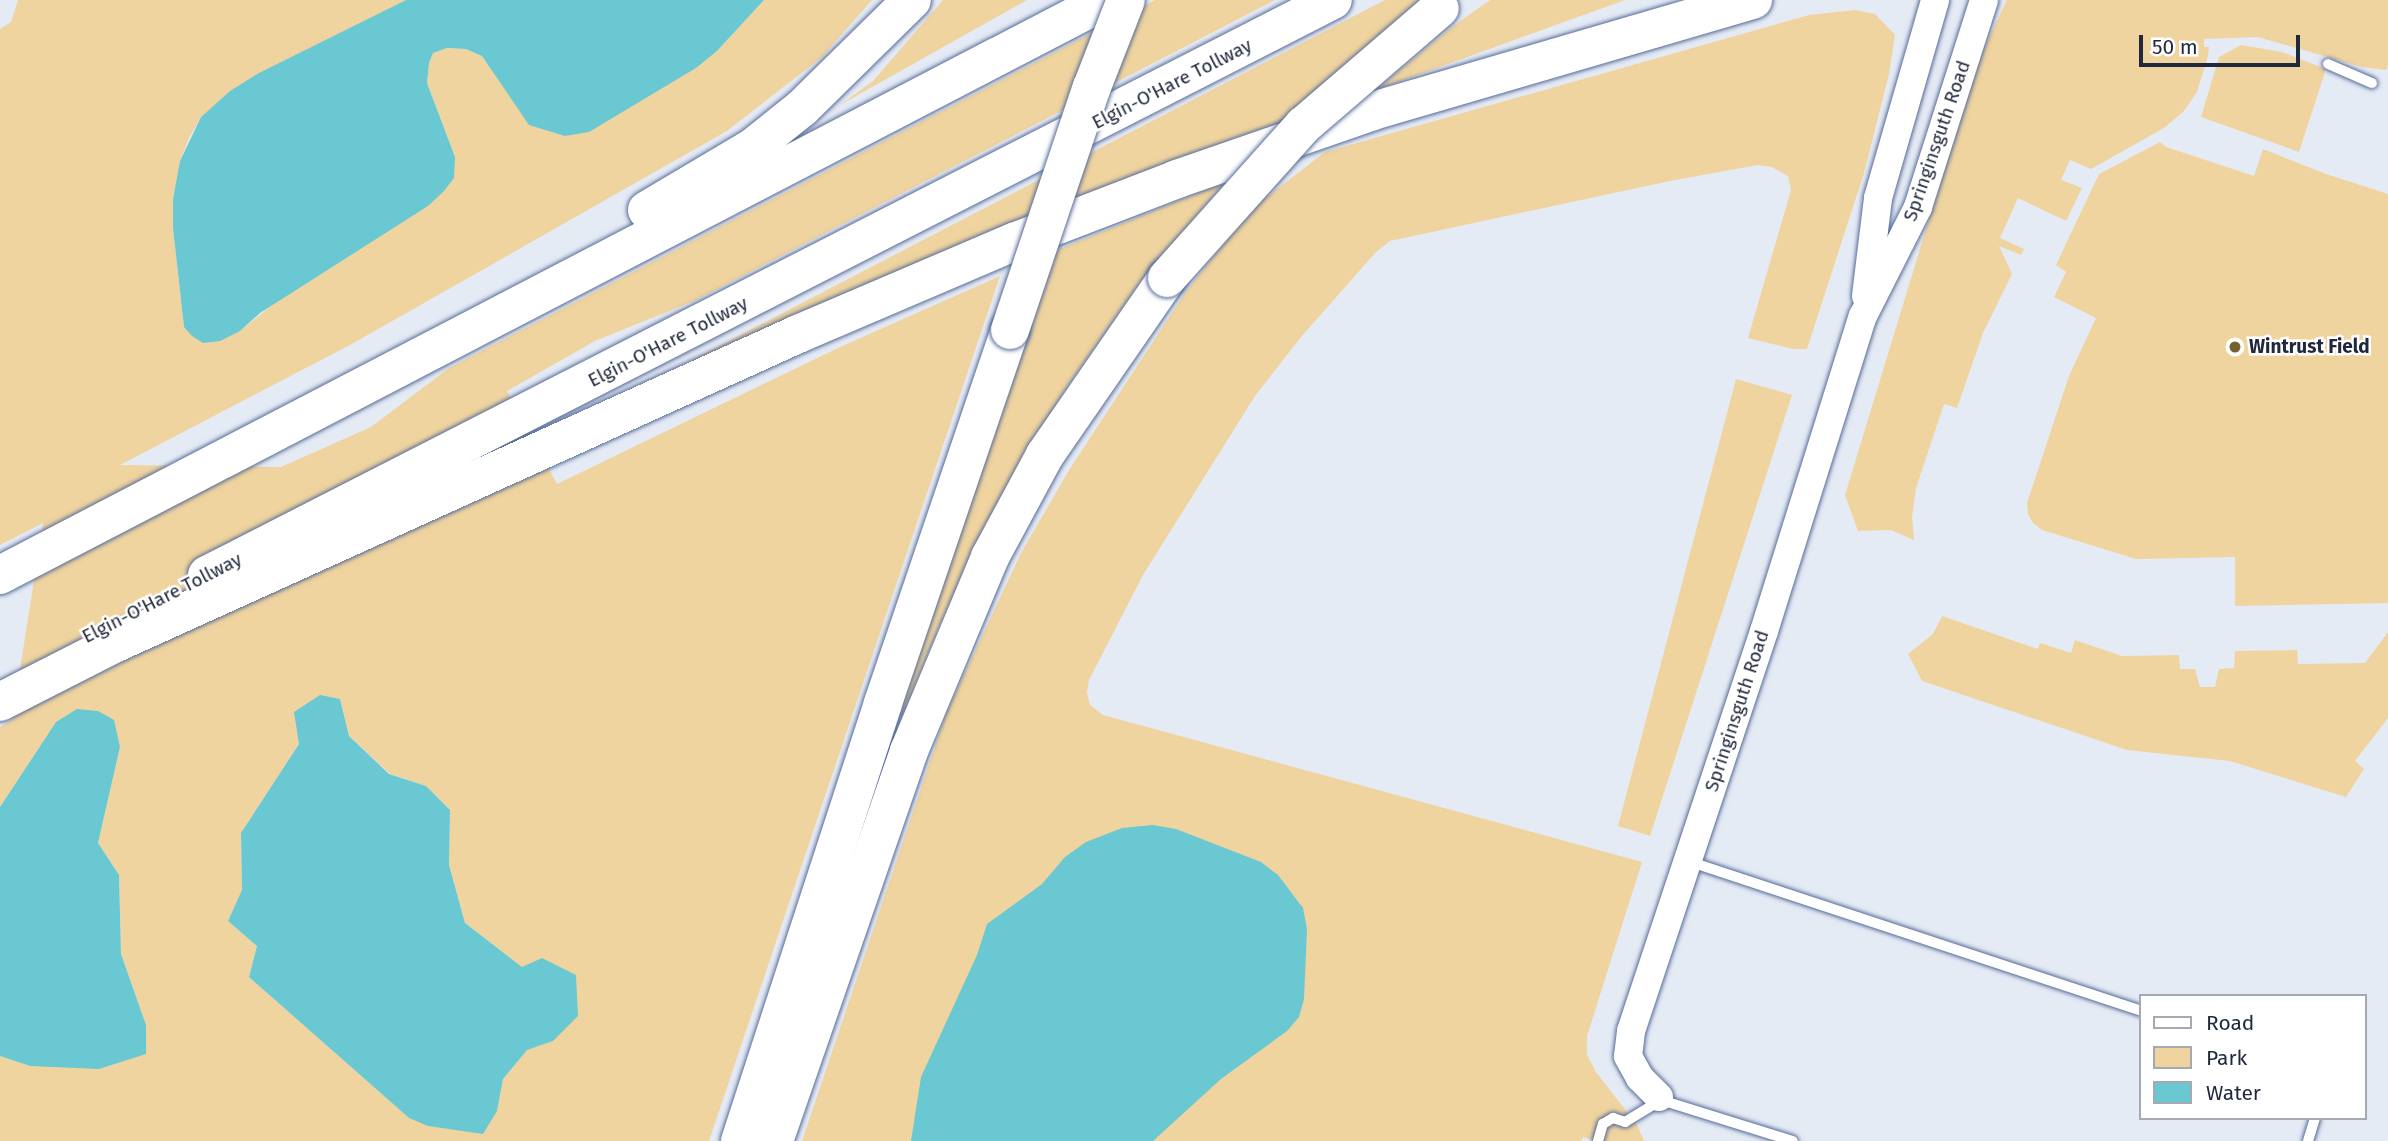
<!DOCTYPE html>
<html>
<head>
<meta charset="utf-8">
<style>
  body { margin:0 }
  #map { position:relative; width:2388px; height:1141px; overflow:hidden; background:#e5ebf5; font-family:"Fira Sans",sans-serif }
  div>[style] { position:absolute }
  .green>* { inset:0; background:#efd49f }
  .water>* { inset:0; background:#69c8d2 }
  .roads { filter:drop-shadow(0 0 2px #566b99) drop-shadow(0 0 2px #566b99) }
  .service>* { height:10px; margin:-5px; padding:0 5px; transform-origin:5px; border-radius:5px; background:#fff }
  .tertiary>* { height:28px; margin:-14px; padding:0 14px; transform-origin:14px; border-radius:14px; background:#fff }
  .motorway>* { height:38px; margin:-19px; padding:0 19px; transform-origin:19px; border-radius:19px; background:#fff }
  .bridges { filter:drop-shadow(0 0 2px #566b99) drop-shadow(0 0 2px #566b99) }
  .motorway-bridge>* { height:38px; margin:-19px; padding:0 19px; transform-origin:19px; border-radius:19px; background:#fff }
  .dots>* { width:19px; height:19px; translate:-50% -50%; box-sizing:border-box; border:4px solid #fff; border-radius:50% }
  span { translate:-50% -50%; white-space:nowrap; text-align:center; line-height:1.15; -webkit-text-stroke:5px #fff; paint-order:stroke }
  .street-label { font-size:19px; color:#1f283c }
  .poi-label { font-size:19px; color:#1f283c; font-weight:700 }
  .left { translate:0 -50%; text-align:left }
  .legend { position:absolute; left:2139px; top:994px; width:228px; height:126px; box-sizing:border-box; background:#fff; border:2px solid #a5a9b1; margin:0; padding:9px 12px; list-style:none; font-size:21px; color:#1f283c }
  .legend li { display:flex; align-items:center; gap:14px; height:35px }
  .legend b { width:35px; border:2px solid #a5a9b1 }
  .scale { position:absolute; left:2139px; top:35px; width:161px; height:32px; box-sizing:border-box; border:4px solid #1f283c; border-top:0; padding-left:9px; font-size:21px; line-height:24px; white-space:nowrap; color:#1f283c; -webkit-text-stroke:5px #fff; paint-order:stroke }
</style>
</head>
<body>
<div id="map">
  <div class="green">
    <div style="clip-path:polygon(evenodd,18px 0,406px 0,230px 91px,201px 117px,189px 138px,180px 161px,173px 199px,173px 228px,184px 327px,240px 331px,455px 157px,427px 83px,429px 63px,433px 53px,447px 48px,466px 49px,482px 56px,493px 70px,589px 131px,717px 51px,764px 0,872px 0,822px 57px,727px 131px,350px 345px,120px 465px,281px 467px,371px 427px,449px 368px,1155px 0,1275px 0,694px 301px,595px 341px,507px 391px,557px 484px,840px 347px,1000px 276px,709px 1141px,0 1141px,0 1056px,30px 1066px,146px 1025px,121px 954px,119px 875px,98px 843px,120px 747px,56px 722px,0 807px,0 727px,12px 720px,43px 523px,0 545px,0 29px,11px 22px,18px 0,340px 699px,349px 736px,390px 774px,426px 786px,450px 810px,449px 865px,465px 923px,522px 967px,553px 1041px,527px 1050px,503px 1079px,497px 1111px,409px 1118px,249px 977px,257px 946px,228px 921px,242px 891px,241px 833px,299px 744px,340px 699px)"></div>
    <div style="clip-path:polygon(943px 0,1027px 0,840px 105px,873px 81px)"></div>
    <div style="clip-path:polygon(1385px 0,1420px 0,1276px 127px,694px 365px,692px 360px)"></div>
    <div style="clip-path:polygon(1490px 0,1625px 0,1376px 90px,1452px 27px)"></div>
    <div style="clip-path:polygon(2007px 0,2388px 0,2388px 66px,2386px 70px,2362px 67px,2258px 37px,2204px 39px,2204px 47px,2209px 47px,2208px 56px,2197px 92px,2184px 111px,2164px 128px,2091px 169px,2070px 160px,2061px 180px,2082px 188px,2066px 221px,2018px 198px,2000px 238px,2024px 249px,2021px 255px,1999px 246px,2012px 274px,1983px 333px,1957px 408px,1944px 404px,1916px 488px,1912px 517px,1914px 540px,1891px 530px,1858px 531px,1845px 495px,1962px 111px,1984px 48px)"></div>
    <div style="clip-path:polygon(1855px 10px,1875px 14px,1895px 35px,1889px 74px,1864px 173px,1807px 349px,1793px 349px,1748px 338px,1791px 190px,1788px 176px,1772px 167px,1758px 165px,1670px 181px,1390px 241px,1376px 252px,1301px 337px,1255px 396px,1143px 575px,1089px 680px,1087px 693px,1090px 705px,1103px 715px,1642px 862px,1587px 1036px,1587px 1055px,1596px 1072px,1637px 1125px,1644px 1141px,1597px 1141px,1583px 1137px,1581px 1141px,802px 1141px,947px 711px,1021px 553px,1069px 470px,1185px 293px,1250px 210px,1325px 152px,1809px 15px)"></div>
    <div style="clip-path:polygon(2241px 45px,2282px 52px,2326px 69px,2299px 152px,2201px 117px,2219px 57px)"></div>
    <div style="clip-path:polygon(2160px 142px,2166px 147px,2254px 176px,2263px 149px,2326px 174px,2388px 194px,2388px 603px,2235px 606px,2235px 557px,2136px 559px,2042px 530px,2033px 523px,2028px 514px,2027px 503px,2069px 376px,2096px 318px,2054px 297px,2066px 272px,2056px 265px,2099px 174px)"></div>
    <div style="clip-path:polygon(1225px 182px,1136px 288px,1065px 390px,1010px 482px,943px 617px,902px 717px,894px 714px,1055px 251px)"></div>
    <div style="clip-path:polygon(1736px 379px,1792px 395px,1650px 836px,1618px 826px)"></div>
    <div style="clip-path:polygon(1942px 616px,2038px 649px,2040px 643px,2071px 653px,2075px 640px,2122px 656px,2179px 655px,2180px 669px,2195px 669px,2200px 687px,2215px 687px,2219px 669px,2234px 668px,2235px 651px,2297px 650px,2298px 664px,2365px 663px,2388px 632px,2388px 718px,2355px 761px,2364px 769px,2346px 797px,2230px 761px,2127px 750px,1922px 681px,1908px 654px,1933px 634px)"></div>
  </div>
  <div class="water">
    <div style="clip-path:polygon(406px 0,764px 0,717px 51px,696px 68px,589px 132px,565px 136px,529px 125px,482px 56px,466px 49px,447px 48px,433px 53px,429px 63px,427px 83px,455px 157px,454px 178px,444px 191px,428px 206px,260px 313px,240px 331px,220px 341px,203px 343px,192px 336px,184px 327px,173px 228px,173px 199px,180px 161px,201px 117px,230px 91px,259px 73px)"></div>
    <div style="clip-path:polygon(320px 695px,340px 699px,349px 736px,389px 774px,426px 786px,450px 810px,449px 865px,465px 923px,522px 967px,542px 958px,576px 975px,578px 1016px,553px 1041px,527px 1050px,503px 1079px,497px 1111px,483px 1134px,428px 1126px,409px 1118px,249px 977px,257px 946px,228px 921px,242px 890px,241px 833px,299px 744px,294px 712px)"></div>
    <div style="clip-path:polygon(77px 709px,98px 711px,114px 720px,120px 747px,98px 843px,119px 875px,121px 954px,146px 1025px,146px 1054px,99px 1069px,30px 1066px,0 1056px,0 807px,56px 722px)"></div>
    <div style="clip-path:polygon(1153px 825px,1176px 829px,1261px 862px,1278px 875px,1303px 908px,1307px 929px,1304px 999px,1299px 1017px,1287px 1031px,1221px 1079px,1153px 1141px,911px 1141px,921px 1077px,977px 955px,987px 924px,1042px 884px,1065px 857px,1086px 842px,1122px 828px)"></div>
  </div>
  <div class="roads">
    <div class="service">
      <div style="left:2328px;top:64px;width:48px;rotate:23.4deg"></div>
      <div style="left:1688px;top:861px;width:477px;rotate:18.3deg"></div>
      <div style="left:1598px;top:1141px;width:18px;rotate:-74deg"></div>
      <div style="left:1603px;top:1124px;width:12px;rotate:-31deg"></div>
      <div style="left:1613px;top:1118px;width:13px;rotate:18deg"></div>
      <div style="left:1625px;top:1122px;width:42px;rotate:-31.4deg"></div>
      <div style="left:1661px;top:1100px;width:138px;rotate:17.3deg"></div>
      <div style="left:2308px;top:1141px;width:24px;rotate:-73deg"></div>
    </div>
    <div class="tertiary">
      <div style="left:1866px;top:296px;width:99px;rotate:-83deg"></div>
      <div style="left:1878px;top:198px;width:206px;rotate:-73.9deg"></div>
      <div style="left:1659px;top:1097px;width:27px;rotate:-135deg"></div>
      <div style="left:1640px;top:1078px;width:25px;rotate:-119deg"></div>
      <div style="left:1628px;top:1056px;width:25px;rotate:-83deg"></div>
      <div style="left:1631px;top:1031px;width:422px;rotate:-71.6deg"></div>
      <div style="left:1764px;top:631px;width:330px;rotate:-72.6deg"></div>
      <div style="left:1863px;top:316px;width:122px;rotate:-63.2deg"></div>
      <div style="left:1918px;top:207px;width:217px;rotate:-72.3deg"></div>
    </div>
    <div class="motorway">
      <div style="left:647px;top:210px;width:122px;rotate:-30.6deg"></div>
      <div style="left:752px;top:148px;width:64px;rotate:-38.7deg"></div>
      <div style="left:802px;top:108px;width:154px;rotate:-44.5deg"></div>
      <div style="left:0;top:575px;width:1247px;rotate:-27.47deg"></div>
      <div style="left:207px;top:575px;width:1264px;rotate:-27.05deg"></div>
      <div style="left:0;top:702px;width:130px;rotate:-27deg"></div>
      <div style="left:116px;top:643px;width:749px;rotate:-24.37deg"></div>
      <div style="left:798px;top:334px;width:235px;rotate:-23.1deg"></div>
      <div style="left:1014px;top:242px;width:175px;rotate:-21.1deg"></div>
      <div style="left:1177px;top:179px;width:207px;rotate:-19.1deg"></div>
      <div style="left:1373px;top:111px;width:396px;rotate:-16.3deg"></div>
      <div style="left:740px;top:1141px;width:461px;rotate:-71.9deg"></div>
      <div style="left:883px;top:703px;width:394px;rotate:-71.2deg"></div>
      <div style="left:774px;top:1141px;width:413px;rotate:-70.9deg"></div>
      <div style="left:909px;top:751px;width:210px;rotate:-67.3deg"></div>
      <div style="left:990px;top:557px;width:116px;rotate:-61.7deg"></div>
      <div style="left:1045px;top:455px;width:215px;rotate:-55.4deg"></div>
    </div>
  </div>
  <div class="bridges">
    <div class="motorway-bridge">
      <div style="left:1167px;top:278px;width:205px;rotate:-48.2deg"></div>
      <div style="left:1304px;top:125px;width:179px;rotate:-40.7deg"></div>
      <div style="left:1010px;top:330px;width:256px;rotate:-71.4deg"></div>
      <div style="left:1092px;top:87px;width:93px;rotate:-68.7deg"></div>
    </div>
  </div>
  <div class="dots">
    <div style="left:2235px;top:347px;background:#76602f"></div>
  </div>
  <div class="street-label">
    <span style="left:1172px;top:84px;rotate:-27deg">Elgin-O'Hare Tollway</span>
    <span style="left:1937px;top:141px;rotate:-71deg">Springinsguth Road</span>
    <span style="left:668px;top:342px;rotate:-27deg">Elgin-O'Hare Tollway</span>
    <span style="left:162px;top:598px;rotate:-27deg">Elgin-O'Hare Tollway</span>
    <span style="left:1737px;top:711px;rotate:-72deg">Springinsguth Road</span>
  </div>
  <div class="poi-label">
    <span class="left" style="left:2249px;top:347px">Wintrust Field</span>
  </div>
  <ul class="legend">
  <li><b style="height:9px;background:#fff"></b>Road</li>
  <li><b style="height:19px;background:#efd49f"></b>Park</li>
  <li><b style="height:19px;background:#69c8d2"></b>Water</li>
  </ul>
  <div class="scale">50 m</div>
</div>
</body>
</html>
